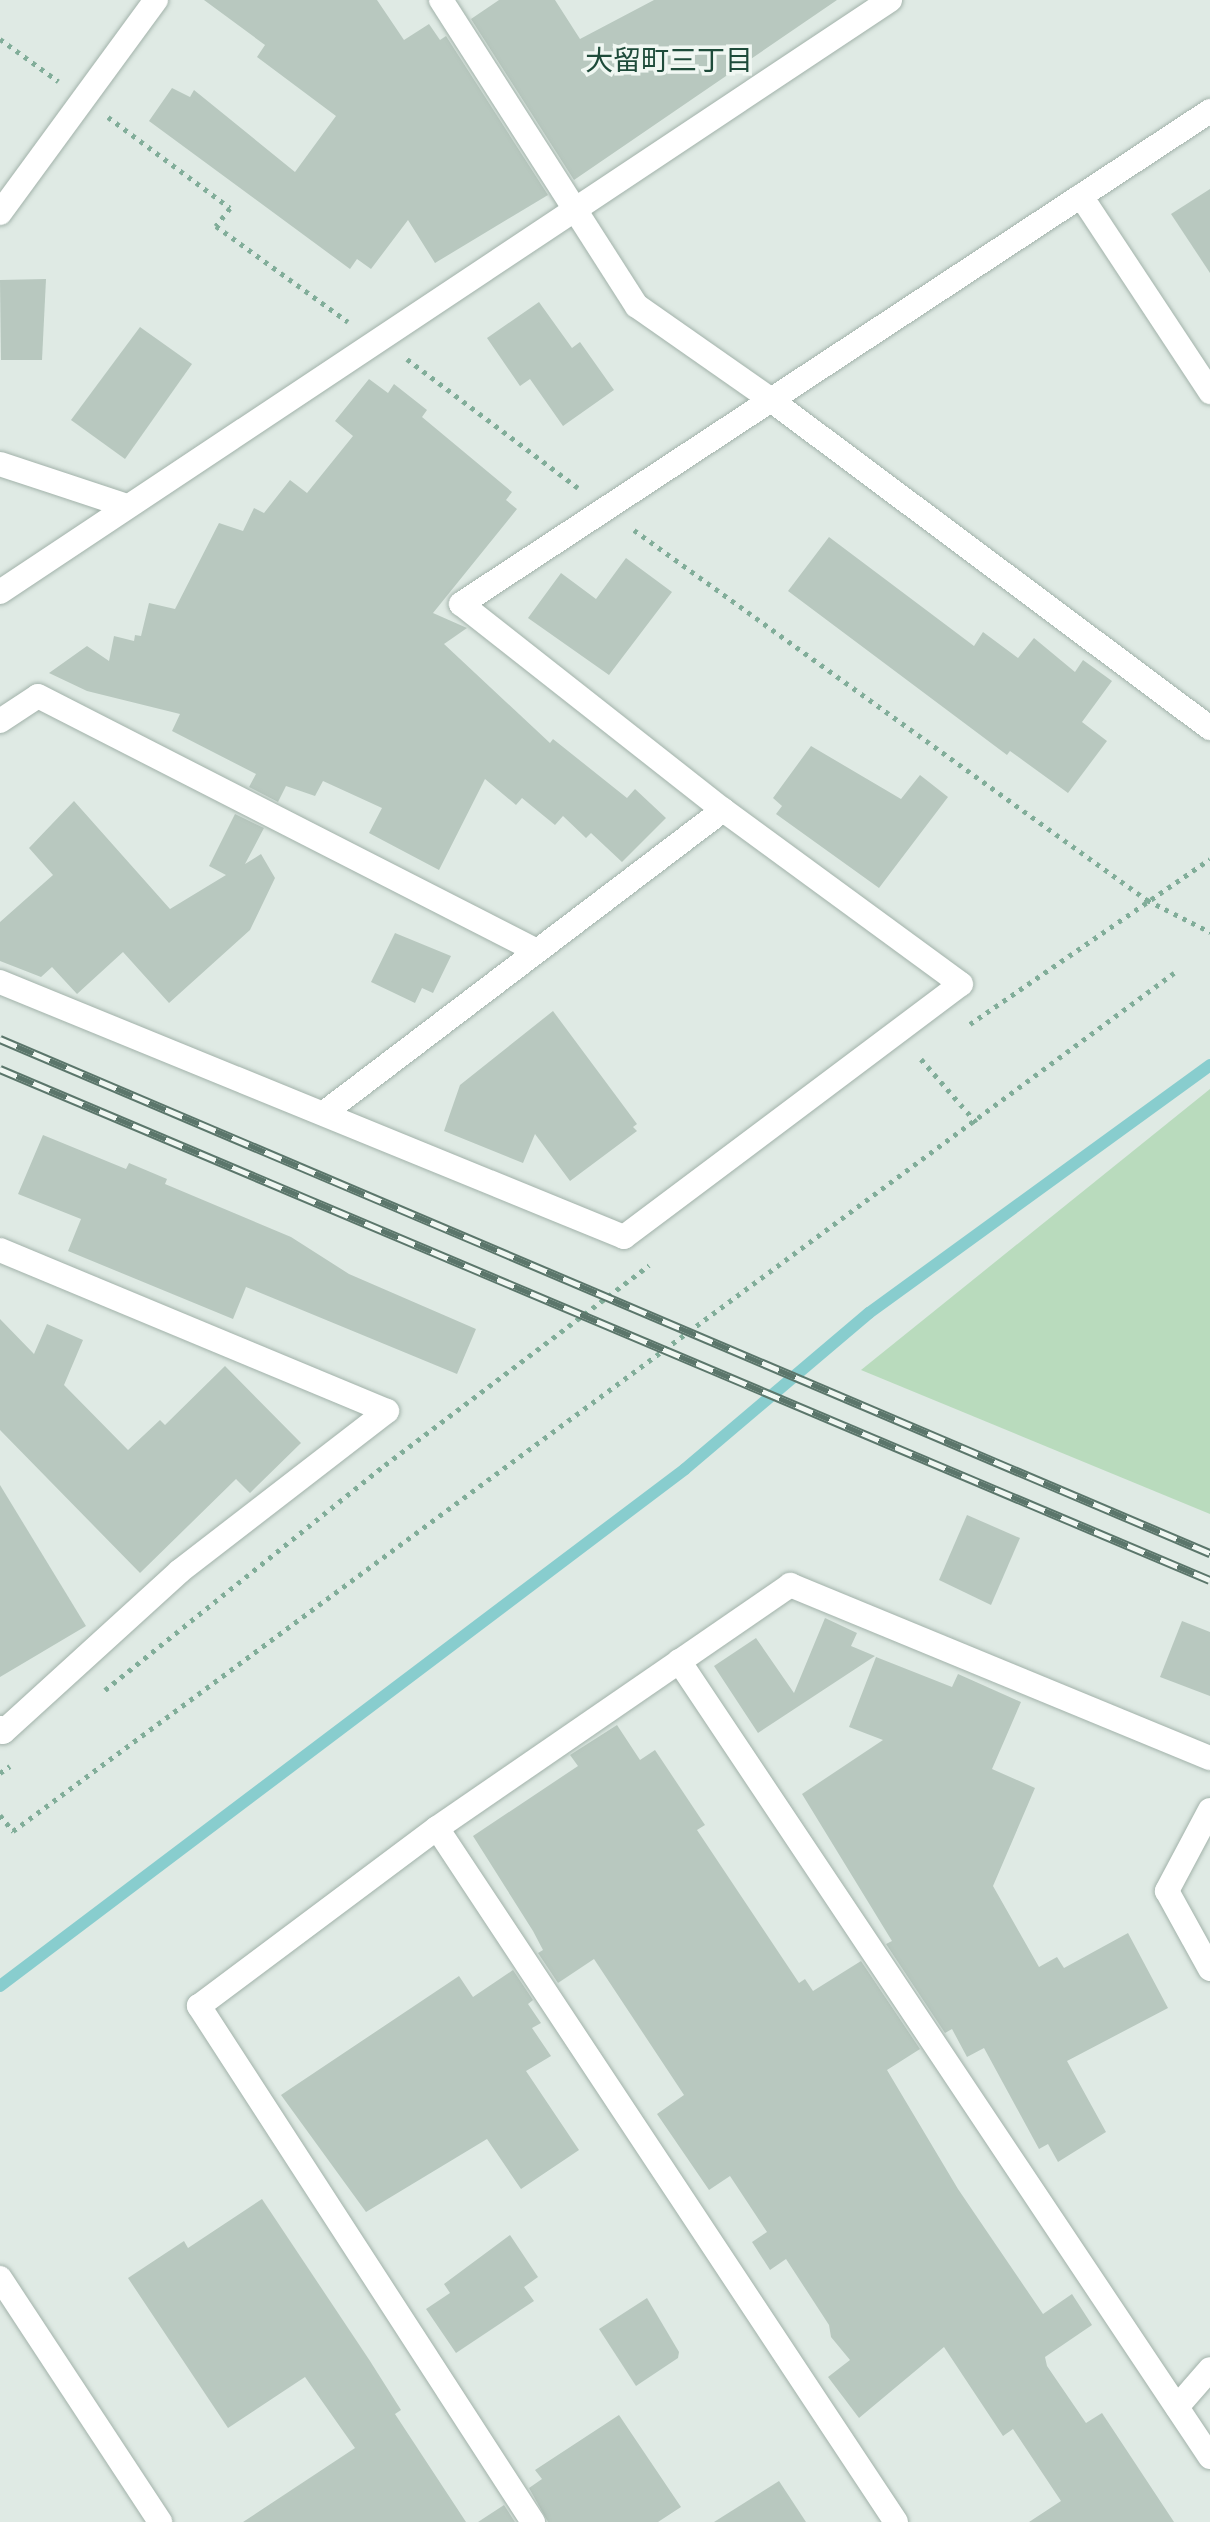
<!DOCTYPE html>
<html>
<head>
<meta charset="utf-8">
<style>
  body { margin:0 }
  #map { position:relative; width:1210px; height:2522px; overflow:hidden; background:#dfeae4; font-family:"Open Sans","Noto Sans JP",sans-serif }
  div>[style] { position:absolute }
  .green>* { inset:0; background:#b9dbbd }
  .stream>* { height:12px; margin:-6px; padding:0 6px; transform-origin:6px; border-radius:6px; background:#88cdce }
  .building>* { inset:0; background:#b8c8bf }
  .path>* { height:5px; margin-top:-2.5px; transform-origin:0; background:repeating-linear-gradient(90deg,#81ad99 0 4px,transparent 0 10px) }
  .roads { filter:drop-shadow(0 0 2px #a2b2aa) drop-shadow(0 0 2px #a2b2aa) }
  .minor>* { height:24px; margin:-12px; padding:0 12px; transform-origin:12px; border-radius:12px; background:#fff }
  .tertiary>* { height:24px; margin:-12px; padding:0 12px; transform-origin:12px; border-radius:12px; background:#fff }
  .rail>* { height:9px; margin-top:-4.5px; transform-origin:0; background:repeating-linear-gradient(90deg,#f0f7f2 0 18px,#5b766b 0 36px); box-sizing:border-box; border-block:2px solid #5b766b }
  span { translate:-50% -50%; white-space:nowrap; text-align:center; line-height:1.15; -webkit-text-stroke:7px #f0f7f2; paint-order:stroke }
  .neighbourhood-label { font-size:28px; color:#1e4b3a }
</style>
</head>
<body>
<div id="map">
  <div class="green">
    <div style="clip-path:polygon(1210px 1089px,1210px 1514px,861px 1370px)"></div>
  </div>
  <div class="stream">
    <div style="left:0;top:1986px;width:858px;rotate:-37.04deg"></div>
    <div style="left:685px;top:1469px;width:241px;rotate:-40.3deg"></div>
    <div style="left:869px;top:1313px;width:422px;rotate:-36deg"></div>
  </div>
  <div class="building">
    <div style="clip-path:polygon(204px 0,377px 0,404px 40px,429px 24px,440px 40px,446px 36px,548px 195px,435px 263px,408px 220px,371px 269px,357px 259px,350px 269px,149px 121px,172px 88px,190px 97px,194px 90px,295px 172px,336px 116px,257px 57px,265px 45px)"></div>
    <div style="clip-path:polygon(499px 0,555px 0,580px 39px,654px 0,837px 0,574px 180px,471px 19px)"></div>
    <div style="clip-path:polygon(1210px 189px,1210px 273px,1171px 214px)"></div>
    <div style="clip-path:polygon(46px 279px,42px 360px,1px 360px,0 280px)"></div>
    <div style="clip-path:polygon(539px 302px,572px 348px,580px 342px,614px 390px,563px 426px,530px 379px,520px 386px,487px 338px)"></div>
    <div style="clip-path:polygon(140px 327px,192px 364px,125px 459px,71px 420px)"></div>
    <div style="clip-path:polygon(369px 379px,388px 393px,394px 384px,427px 410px,422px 417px,512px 492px,506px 500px,517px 509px,433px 613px,467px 628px,444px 644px,550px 743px,553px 739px,627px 798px,635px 789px,666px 818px,622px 862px,591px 833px,586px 838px,563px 816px,555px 825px,522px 798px,516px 805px,485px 779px,439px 870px,369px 833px,382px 808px,323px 781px,315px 796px,286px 786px,278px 802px,249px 787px,256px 774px,172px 731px,180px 714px,87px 691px,49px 673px,87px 646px,109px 661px,114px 636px,134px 641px,135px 635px,141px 636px,149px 603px,175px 609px,219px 523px,243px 531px,254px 508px,264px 513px,290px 480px,307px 493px,353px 436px,335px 421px)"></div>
    <div style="clip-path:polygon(829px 537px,974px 646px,983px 632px,1018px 658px,1034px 638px,1075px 672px,1083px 660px,1112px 681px,1082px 722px,1107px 741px,1068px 793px,1010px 751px,1007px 755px,788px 591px)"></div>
    <div style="clip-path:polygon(626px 558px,672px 592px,609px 675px,528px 618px,561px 573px,596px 599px)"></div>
    <div style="clip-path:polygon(811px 746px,901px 799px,920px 775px,948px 797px,879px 888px,776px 814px,782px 806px,773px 798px)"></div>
    <div style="clip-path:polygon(74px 801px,170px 909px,226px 875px,209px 866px,235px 814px,264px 828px,245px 864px,261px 854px,275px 878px,250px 930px,169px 1003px,123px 952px,77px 994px,52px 967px,41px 977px,0 961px,0 922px,53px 875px,29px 848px)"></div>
    <div style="clip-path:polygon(395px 933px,451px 956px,433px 993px,422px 988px,415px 1003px,371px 982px)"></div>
    <div style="clip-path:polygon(553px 1011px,637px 1124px,633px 1127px,637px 1131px,570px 1181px,535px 1134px,523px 1163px,444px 1131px,460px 1085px)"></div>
    <div style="clip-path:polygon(43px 1135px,126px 1169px,129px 1163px,167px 1179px,165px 1184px,291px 1237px,349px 1274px,476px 1329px,457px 1374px,246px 1287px,233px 1319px,68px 1251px,81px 1219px,18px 1194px)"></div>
    <div style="clip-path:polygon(0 1319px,34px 1354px,47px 1324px,83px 1340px,64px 1385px,128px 1450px,160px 1420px,165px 1425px,225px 1366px,301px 1443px,250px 1493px,236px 1479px,140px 1573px,0 1430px)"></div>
    <div style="clip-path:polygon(0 1485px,86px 1626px,0 1677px)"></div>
    <div style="clip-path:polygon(967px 1515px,1020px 1538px,991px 1605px,939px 1580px)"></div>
    <div style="clip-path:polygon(825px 1618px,857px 1633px,851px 1646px,875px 1656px,758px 1733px,714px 1666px,756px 1638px,794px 1693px)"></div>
    <div style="clip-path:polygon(1182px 1621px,1210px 1632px,1210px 1696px,1160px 1677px)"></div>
    <div style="clip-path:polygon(876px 1657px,952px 1687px,958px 1674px,1021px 1702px,992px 1769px,1035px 1788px,993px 1886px,1039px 1967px,1057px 1957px,1064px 1968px,1128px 1933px,1168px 2008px,1067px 2061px,1106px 2132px,1058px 2162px,1048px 2144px,1039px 2149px,984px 2048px,967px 2057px,952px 2029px,945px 2033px,886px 1944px,892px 1941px,802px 1794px,883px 1740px,849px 1727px)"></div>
    <div style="clip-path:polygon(617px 1725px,640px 1760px,655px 1750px,705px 1825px,697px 1830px,799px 1983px,805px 1979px,813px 1991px,861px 1961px,920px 2049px,887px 2070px,958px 2189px,1043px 2314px,1072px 2294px,1092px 2325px,1045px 2357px,1047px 2366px,1086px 2423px,1102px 2413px,1174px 2522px,1029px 2522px,1061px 2501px,1013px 2429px,1003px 2436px,944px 2347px,859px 2418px,828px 2377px,850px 2360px,831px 2337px,829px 2325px,786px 2259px,770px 2270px,752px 2242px,767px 2232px,730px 2176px,709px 2190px,657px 2114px,684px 2095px,594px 1959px,558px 1983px,538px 1953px,543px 1950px,533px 1931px,473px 1836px,578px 1766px,570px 1755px)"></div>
    <div style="clip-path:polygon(513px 1970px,533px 2000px,528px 2004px,541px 2023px,532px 2028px,551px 2056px,526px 2071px,579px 2150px,521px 2189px,487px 2139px,366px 2212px,281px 2095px,459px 1976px,473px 1997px)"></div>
    <div style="clip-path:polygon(262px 2199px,370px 2361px,401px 2410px,395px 2414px,466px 2522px,243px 2522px,355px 2448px,305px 2377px,228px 2428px,128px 2278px,184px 2241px,188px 2248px)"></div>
    <div style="clip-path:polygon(510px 2235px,538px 2277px,524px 2287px,534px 2301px,456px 2353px,426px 2309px,450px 2293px,444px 2284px)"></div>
    <div style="clip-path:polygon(647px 2298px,679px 2352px,678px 2358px,636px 2386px,599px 2329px)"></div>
    <div style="clip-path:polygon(619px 2415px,681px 2507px,658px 2522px,548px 2522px,529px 2488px,542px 2479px,535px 2470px)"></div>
    <div style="clip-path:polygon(779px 2481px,806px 2522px,714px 2522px)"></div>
    <div style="clip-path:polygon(504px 2505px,515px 2522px,478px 2522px)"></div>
  </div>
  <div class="path">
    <div style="left:0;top:39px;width:72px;rotate:35.9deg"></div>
    <div style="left:108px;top:117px;width:152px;rotate:36.7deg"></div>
    <div style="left:230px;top:208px;width:23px;rotate:128deg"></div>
    <div style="left:216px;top:226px;width:163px;rotate:36deg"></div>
    <div style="left:407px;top:359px;width:214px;rotate:37deg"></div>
    <div style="left:634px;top:530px;width:633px;rotate:35.8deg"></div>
    <div style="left:1147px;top:900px;width:71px;rotate:26.9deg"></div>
    <div style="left:970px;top:1024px;width:291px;rotate:-34.5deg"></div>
    <div style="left:921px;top:1059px;width:84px;rotate:48.9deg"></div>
    <div style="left:105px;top:1690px;width:359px;rotate:-38.8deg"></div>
    <div style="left:385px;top:1465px;width:331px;rotate:-37.1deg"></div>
    <div style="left:0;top:1773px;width:12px;rotate:-35deg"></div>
    <div style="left:0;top:1815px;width:21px;rotate:51deg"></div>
    <div style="left:13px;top:1831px;width:1444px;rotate:-36.47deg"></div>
  </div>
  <div class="roads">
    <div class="minor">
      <div style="left:441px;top:0;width:363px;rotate:57.4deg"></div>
      <div style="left:637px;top:306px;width:164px;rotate:35deg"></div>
      <div style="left:771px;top:400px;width:548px;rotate:36.77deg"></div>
      <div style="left:1081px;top:196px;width:235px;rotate:56.6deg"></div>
      <div style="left:0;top:213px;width:264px;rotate:-53.8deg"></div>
      <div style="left:0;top:464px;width:134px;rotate:18.3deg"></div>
      <div style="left:0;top:592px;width:1069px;rotate:-33.63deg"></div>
      <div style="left:0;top:721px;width:45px;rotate:-33.3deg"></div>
      <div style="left:38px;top:696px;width:560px;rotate:27.07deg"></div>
      <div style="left:0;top:982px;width:674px;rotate:22.23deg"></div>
      <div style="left:624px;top:1237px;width:421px;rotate:-36.9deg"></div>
      <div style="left:961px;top:984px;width:295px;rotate:-143.8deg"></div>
      <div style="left:723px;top:810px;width:333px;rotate:-141.8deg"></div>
      <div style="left:461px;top:604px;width:897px;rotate:-33.35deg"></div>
      <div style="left:324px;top:1113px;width:501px;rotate:-37.21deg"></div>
      <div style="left:0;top:1250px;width:419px;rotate:22.6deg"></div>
      <div style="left:387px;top:1411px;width:262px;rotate:142.3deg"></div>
      <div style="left:180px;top:1571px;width:239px;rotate:137.7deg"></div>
      <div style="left:3px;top:1732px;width:5px;rotate:-127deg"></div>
      <div style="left:679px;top:1661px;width:957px;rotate:56.29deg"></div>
      <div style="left:1210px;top:1810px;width:92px;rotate:118deg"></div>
      <div style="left:1167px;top:1891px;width:89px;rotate:61.1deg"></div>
      <div style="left:437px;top:1828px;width:832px;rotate:56.52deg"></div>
      <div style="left:1177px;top:2407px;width:50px;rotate:-49deg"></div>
      <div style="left:533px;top:2522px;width:615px;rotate:-122.91deg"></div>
      <div style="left:199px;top:2006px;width:297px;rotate:-36.8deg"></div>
      <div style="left:437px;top:1828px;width:429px;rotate:-34.5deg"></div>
      <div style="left:790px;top:1585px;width:454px;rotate:22.4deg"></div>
    </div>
    <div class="tertiary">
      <div style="left:0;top:2278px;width:292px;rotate:56.7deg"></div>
    </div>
  </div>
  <div class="rail">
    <div style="left:0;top:1039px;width:1315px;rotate:23.02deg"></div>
    <div style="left:0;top:1069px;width:1313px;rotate:22.9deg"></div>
  </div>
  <div class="neighbourhood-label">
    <span style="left:669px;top:59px">大留町三丁目</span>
  </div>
</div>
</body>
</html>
